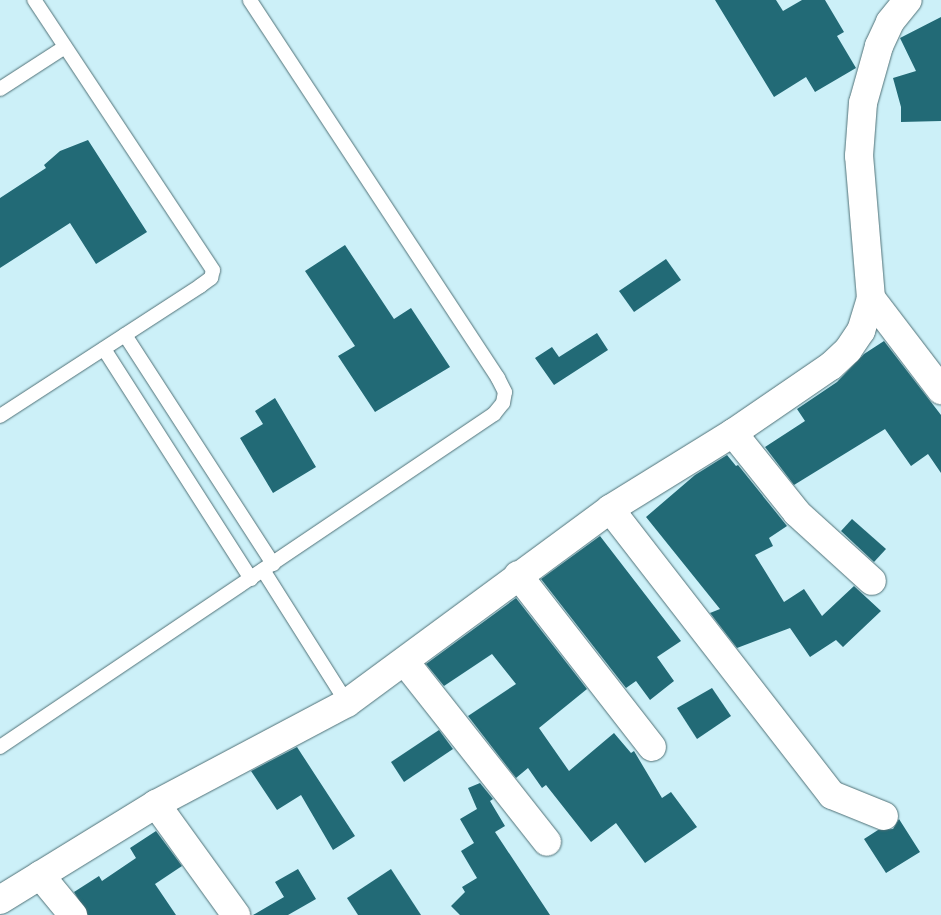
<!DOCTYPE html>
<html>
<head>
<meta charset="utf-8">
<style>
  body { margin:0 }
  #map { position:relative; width:941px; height:915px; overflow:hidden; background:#ccf0f8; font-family:"PT Sans",sans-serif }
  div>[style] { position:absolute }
  .building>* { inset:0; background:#226a76 }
  .roads { filter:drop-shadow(0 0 1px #507177) drop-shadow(0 0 1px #507177) }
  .service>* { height:14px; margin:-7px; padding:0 7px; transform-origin:7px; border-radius:7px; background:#fff }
  .minor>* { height:28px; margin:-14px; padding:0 14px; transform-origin:14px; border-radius:14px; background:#fff }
  .secondary>* { height:28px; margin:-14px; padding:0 14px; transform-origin:14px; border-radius:14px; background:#fff }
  span { translate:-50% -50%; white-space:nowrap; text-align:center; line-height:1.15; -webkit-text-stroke:5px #e5fbff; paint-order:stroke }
</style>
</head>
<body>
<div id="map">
  <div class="building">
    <div style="clip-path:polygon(715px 0,776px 0,783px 11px,802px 0,825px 0,844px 32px,837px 36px,856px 68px,815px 92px,806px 77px,774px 97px)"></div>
    <div style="clip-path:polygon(941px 17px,941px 121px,901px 122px,901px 107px,893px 78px,916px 71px,900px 38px)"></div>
    <div style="clip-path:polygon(88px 140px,147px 232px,96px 264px,70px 223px,0 268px,0 198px,46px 168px,44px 165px,60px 151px)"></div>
    <div style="clip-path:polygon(345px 245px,394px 319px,411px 308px,450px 367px,375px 412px,338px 356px,355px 346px,305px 271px)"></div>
    <div style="clip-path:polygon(666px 259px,681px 280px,634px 312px,619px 291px)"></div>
    <div style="clip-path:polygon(597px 333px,608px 350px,554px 385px,535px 358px,552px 347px,559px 357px)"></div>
    <div style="clip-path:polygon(884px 341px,941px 415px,941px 473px,928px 454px,911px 466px,885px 429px,794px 485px,765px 447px,805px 421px,797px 409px,837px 382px,864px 354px)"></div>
    <div style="clip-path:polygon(275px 398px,316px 467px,273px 493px,240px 438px,263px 424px,255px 411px)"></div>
    <div style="clip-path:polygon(727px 455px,736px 466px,738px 465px,787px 526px,769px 538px,773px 546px,755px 555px,784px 602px,804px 589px,822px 616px,854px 586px,881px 611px,843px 647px,836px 640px,810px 657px,790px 628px,737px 648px,710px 613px,720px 609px,646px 517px,695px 475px)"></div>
    <div style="clip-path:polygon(852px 519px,886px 549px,874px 562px,841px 531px)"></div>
    <div style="clip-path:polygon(600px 536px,681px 641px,657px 657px,674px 681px,650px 700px,636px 681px,626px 688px,541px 579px)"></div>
    <div style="clip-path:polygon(516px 598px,587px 689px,539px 728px,569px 771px,614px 733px,631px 753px,634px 751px,662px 798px,671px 792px,697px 827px,645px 863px,616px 823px,591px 842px,546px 785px,542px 788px,528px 768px,516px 778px,468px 716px,516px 684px,492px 654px,444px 686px,426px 664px)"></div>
    <div style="clip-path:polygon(712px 688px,731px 716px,697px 739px,677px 708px)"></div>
    <div style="clip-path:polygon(439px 730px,453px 749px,404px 782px,391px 762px)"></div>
    <div style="clip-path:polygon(297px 747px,355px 836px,333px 850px,301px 795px,277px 810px,251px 771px)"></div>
    <div style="clip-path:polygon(480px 783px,493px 799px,490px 801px,505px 826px,495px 832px,550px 915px,460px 915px,451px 906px,465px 892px,462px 887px,477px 878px,461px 851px,474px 843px,460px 819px,477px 809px,468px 788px)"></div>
    <div style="clip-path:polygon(899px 819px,920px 852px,886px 873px,864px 839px,878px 830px,893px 829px)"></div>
    <div style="clip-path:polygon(156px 831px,182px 866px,155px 884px,176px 915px,88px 915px,74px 892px,99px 876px,102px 881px,136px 858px,130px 848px)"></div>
    <div style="clip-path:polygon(298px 869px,316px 899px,288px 915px,253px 915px,284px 897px,275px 882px)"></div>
    <div style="clip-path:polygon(391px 869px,421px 915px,358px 915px,347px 898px)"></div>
  </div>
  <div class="roads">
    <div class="service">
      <div style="left:0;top:89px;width:77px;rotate:-32.9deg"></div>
      <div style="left:125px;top:335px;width:273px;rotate:57.1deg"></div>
      <div style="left:104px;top:349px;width:273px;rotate:57.4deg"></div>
      <div style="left:0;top:416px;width:239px;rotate:-33deg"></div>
      <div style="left:200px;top:286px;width:14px;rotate:-36deg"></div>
      <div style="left:211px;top:278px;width:8px;rotate:-76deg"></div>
      <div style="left:213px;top:270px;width:324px;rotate:-123.5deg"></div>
      <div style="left:263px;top:570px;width:157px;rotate:57.7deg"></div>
      <div style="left:0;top:747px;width:596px;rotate:-33.98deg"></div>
      <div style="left:494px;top:414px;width:14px;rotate:-51deg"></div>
      <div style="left:503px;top:403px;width:11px;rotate:-80deg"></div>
      <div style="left:505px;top:392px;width:16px;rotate:-117deg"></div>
      <div style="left:498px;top:378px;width:452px;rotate:-123.3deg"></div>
    </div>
    <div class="minor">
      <div style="left:871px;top:298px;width:116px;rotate:52.7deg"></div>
      <div style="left:733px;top:433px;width:102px;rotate:51.3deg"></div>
      <div style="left:797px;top:513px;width:101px;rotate:42.2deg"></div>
      <div style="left:610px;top:509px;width:362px;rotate:52.2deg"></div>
      <div style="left:832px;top:795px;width:56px;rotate:22deg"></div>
      <div style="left:518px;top:575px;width:218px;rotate:52.1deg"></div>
      <div style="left:405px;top:662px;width:229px;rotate:51.7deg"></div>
      <div style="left:156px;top:804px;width:137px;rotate:54.2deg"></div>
      <div style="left:40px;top:875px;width:52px;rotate:50.5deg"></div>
    </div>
    <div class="secondary">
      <div style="left:0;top:900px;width:183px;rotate:-31.6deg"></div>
      <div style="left:156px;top:804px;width:216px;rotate:-27.9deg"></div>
      <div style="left:347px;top:703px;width:327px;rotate:-36.4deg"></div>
      <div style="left:610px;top:509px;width:145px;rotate:-31.7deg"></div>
      <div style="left:733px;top:433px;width:119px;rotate:-34.4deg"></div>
      <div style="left:831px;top:366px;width:23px;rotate:-43deg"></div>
      <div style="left:848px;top:350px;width:23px;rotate:-56deg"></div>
      <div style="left:861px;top:331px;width:34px;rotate:-73deg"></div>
      <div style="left:871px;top:298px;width:143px;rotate:-94.8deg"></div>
      <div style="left:859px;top:156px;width:53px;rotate:-85.7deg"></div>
      <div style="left:863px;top:103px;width:59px;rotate:-74.3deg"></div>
      <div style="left:879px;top:46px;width:26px;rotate:-65deg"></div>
      <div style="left:890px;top:22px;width:28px;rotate:-51deg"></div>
    </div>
  </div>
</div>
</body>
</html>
